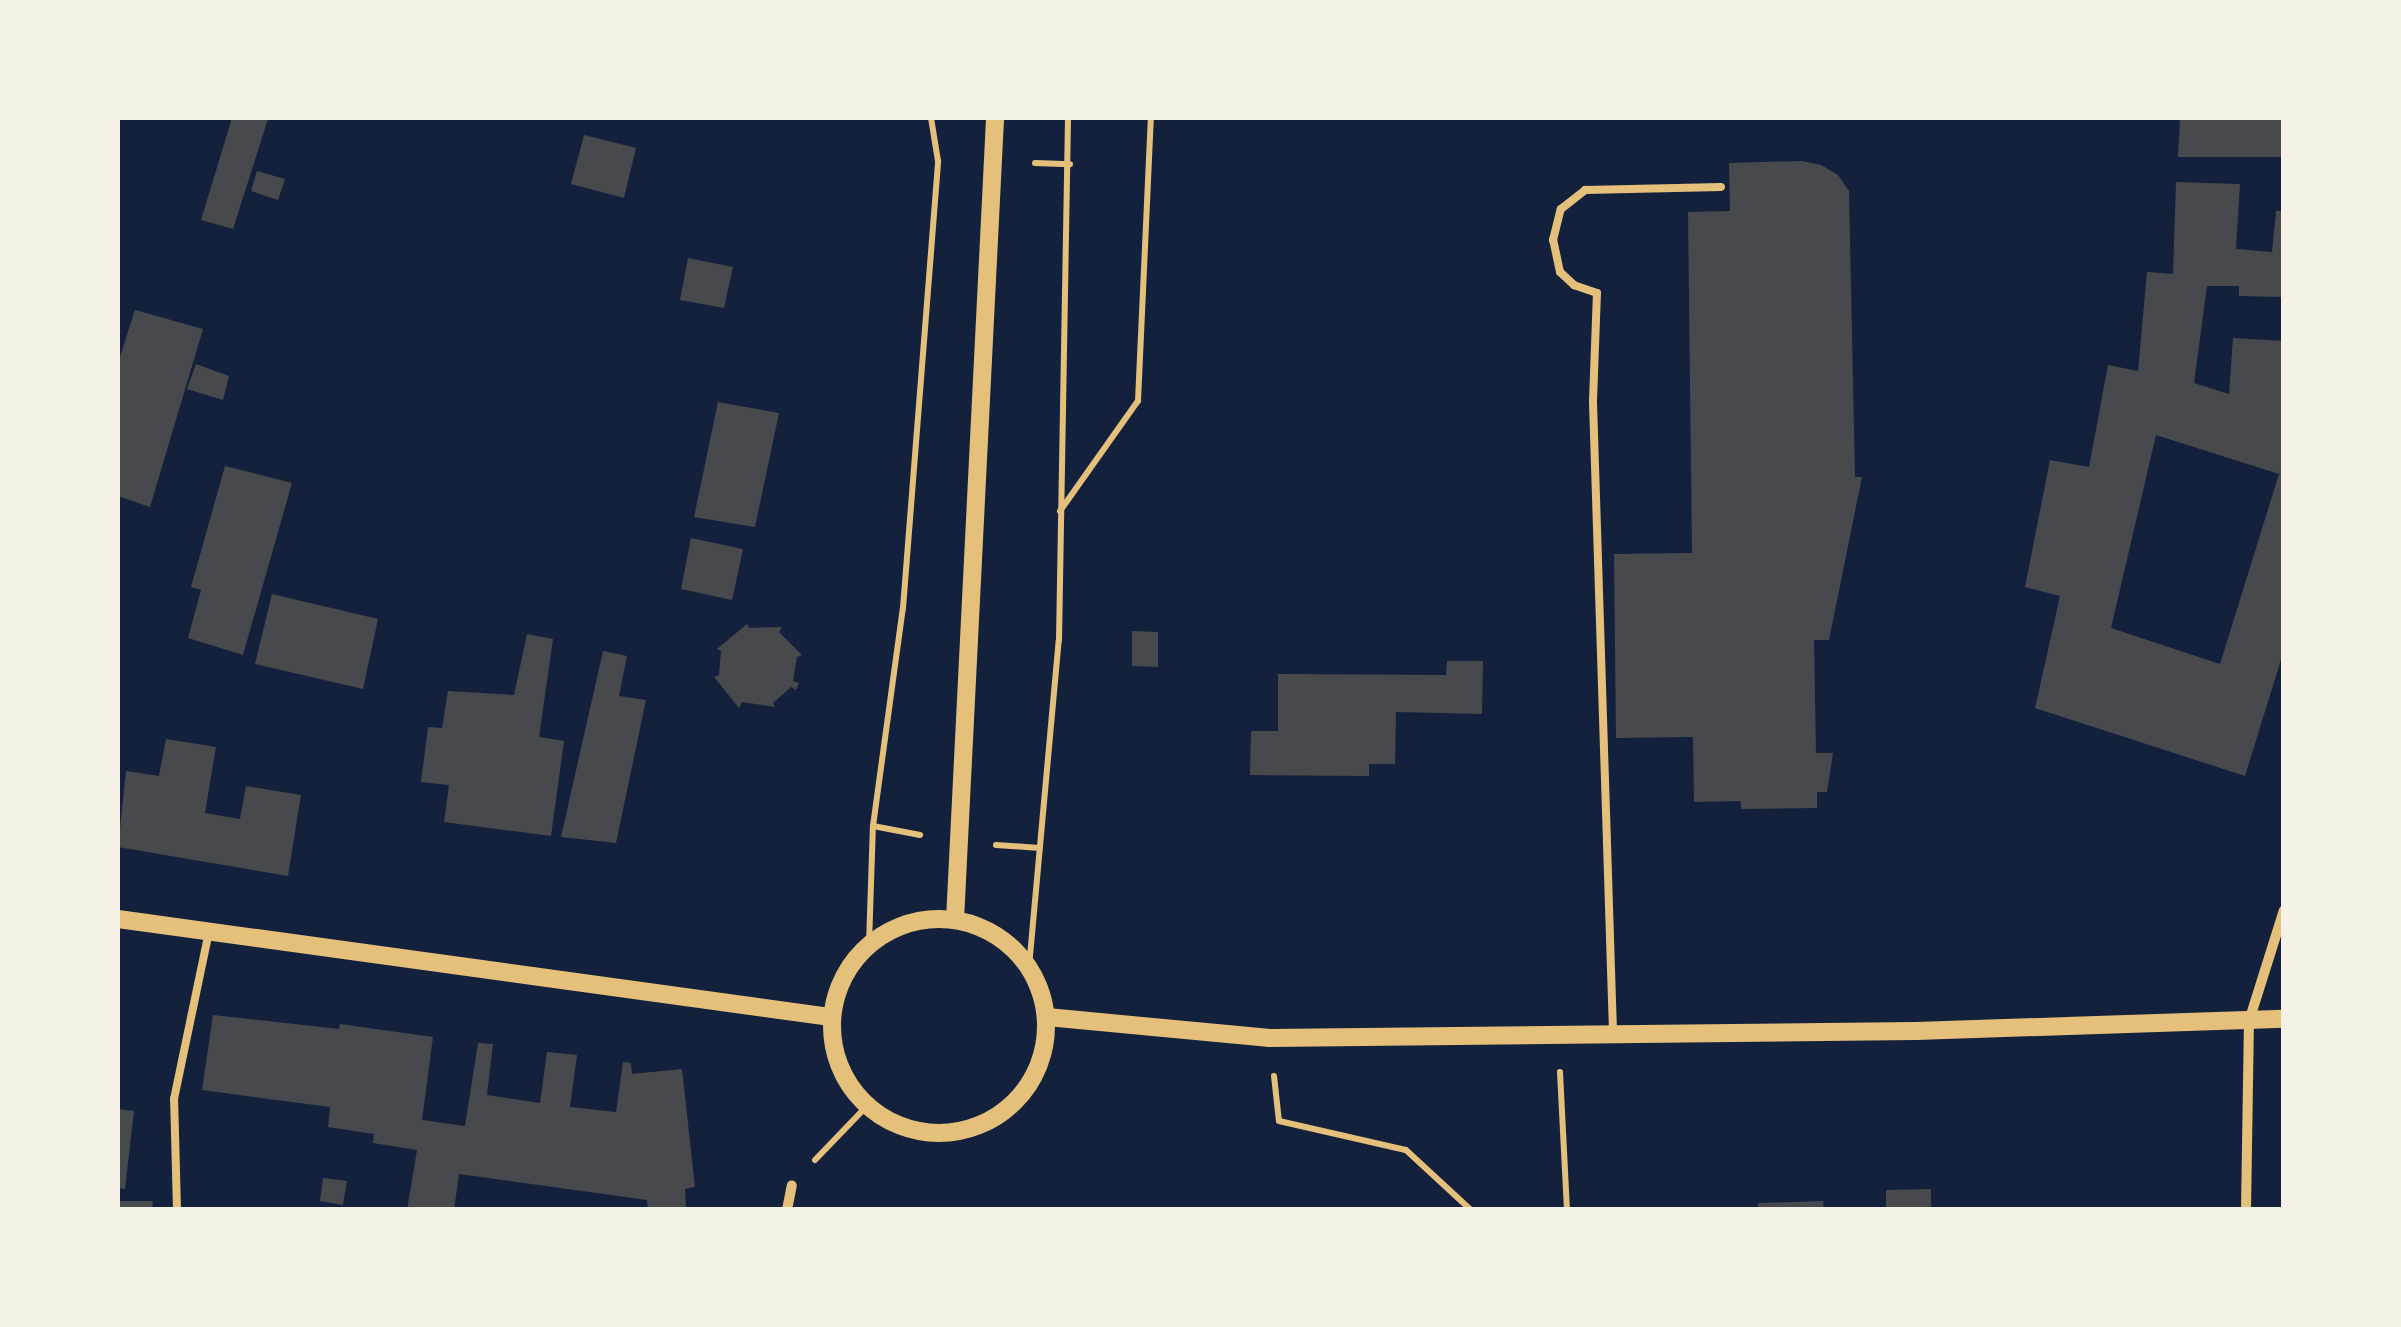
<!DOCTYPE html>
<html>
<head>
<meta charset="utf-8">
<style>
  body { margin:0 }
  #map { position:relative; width:2401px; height:1327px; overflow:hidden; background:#14213d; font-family:Karla,sans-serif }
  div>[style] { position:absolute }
  .building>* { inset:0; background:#48494c }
  .path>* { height:6px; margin:-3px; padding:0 3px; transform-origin:3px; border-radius:3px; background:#e5c07b }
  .service>* { height:8px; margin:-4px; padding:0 4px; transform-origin:4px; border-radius:4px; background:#e5c07b }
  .minor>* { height:10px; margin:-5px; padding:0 5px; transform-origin:5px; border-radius:5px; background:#e5c07b }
  .tertiary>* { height:18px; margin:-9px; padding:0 9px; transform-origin:9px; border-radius:9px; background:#e5c07b }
  .tertiary>.ring { margin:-9px; padding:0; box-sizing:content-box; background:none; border:18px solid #e5c07b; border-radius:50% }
  span { translate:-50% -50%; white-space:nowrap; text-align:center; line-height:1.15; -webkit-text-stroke:10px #f6f1e7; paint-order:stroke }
  .frame { position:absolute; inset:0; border:120px solid #f6f1e7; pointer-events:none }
</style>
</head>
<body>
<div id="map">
  <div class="building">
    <div style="clip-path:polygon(232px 118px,268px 119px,233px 229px,201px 220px)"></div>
    <div style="clip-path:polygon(2180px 118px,2284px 118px,2284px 157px,2178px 157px)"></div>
    <div style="clip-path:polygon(584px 135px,636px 148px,624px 198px,571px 184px)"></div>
    <div style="clip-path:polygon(1802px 161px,1821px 165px,1838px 175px,1849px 191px,1855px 477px,1862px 477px,1829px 640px,1814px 640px,1816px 753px,1833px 753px,1827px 792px,1817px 792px,1817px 808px,1741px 809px,1741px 801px,1694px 802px,1693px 737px,1616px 738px,1614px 554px,1692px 553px,1688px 212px,1730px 211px,1729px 163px)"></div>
    <div style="clip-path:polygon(257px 171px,285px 179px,278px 200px,251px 191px)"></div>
    <div style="clip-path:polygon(evenodd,2176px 182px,2240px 184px,2236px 249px,2272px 252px,2276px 211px,2284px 211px,2284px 297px,2239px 296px,2239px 286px,2207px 286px,2194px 383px,2229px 394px,2233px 338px,2284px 341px,2284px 650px,2245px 776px,2035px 708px,2060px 596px,2025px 587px,2050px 460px,2089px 467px,2108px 365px,2138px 371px,2147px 272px,2173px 274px,2176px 182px,2156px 435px,2279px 474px,2220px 664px,2111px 628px,2156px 435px)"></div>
    <div style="clip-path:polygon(688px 258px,733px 267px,724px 308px,680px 300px)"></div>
    <div style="clip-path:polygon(135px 310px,203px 329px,150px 507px,118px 496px,118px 363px)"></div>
    <div style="clip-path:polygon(196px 364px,229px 376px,223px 400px,187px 389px)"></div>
    <div style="clip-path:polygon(718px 402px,779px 413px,755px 527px,694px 517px)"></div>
    <div style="clip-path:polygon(225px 466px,292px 483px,243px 655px,188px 638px,201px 590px,191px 587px)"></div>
    <div style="clip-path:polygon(691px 538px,743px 549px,732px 600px,681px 589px)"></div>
    <div style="clip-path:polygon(272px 594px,378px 619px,363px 689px,255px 664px)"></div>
    <div style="clip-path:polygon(747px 624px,749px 628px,782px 627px,779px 632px,802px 655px,797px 657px,793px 681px,799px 683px,796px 690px,791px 687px,773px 703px,775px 707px,742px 702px,739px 708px,714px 677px,719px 675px,721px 651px,717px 649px)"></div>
    <div style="clip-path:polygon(1132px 631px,1158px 632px,1158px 667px,1132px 666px)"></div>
    <div style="clip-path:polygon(527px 634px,553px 639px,539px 737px,564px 741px,551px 836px,444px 822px,449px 785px,421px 782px,428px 727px,442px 728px,448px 691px,514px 695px)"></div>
    <div style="clip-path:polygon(603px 651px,627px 656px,619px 696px,646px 700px,616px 843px,561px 837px)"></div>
    <div style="clip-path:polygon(1447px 661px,1483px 661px,1482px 714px,1396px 712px,1395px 764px,1369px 764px,1369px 776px,1250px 775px,1251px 731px,1278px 731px,1278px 674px,1446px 675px)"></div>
    <div style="clip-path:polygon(166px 739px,216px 747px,205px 813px,240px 819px,246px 786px,301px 795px,288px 876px,118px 847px,126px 771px,159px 776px)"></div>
    <div style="clip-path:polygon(213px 1015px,339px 1029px,340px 1024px,433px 1037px,422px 1120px,465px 1126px,478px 1043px,493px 1044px,487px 1095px,540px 1103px,547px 1052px,577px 1055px,570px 1107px,616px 1112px,623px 1062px,631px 1063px,632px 1074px,682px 1069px,695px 1187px,685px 1189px,686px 1208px,648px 1210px,647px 1200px,459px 1174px,454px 1210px,407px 1210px,417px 1150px,373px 1143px,374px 1134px,328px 1127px,330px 1107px,202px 1090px)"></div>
    <div style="clip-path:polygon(118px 1109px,134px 1111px,125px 1189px,118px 1188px)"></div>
    <div style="clip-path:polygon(323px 1178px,347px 1181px,343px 1205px,320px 1201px)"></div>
    <div style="clip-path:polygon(1931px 1189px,1931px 1210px,1886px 1210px,1886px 1190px)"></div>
    <div style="clip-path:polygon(118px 1201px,153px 1201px,152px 1210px,118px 1210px)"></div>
    <div style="clip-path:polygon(1823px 1201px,1824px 1210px,1758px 1210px,1758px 1203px)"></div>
  </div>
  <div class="path">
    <div style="left:1035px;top:163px;width:35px;rotate:2deg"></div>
    <div style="left:1060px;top:511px;width:135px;rotate:-54.7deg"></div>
    <div style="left:1138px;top:401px;width:283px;rotate:-87.4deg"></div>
    <div style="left:873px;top:826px;width:48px;rotate:10.8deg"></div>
    <div style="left:996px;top:845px;width:44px;rotate:3.9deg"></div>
    <div style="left:869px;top:944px;width:118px;rotate:-88.1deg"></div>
    <div style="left:873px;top:826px;width:220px;rotate:-82.2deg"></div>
    <div style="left:903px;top:608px;width:448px;rotate:-85.5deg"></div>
    <div style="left:938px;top:161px;width:44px;rotate:-99.2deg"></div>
    <div style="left:1029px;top:967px;width:328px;rotate:-84.8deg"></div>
    <div style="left:1059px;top:640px;width:522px;rotate:-89.01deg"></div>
    <div style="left:1560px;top:1072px;width:138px;rotate:87.1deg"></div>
    <div style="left:1274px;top:1076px;width:45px;rotate:83.7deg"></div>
    <div style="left:1279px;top:1121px;width:130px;rotate:12.9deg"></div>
    <div style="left:1406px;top:1150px;width:88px;rotate:42.7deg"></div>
    <div style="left:815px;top:1160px;width:74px;rotate:-46.1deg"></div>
  </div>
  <div class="service">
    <div style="left:1613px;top:1032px;width:631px;rotate:-91.82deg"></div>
    <div style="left:1593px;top:401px;width:108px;rotate:-87.9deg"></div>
    <div style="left:1597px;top:293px;width:24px;rotate:-161deg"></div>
    <div style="left:1574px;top:285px;width:19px;rotate:-137deg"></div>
    <div style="left:1560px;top:272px;width:33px;rotate:-102deg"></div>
    <div style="left:1553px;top:240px;width:32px;rotate:-76deg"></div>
    <div style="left:1561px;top:209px;width:31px;rotate:-38deg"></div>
    <div style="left:1585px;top:190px;width:136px;rotate:-1.3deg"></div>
    <div style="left:177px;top:1210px;width:111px;rotate:-91.5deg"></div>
    <div style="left:174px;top:1099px;width:172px;rotate:-78.2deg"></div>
  </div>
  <div class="minor">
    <div style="left:787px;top:1210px;width:25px;rotate:-79deg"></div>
    <div style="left:2246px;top:1210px;width:189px;rotate:-89.1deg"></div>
    <div style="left:2249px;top:1021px;width:116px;rotate:-72.5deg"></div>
  </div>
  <div class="tertiary">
    <div class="ring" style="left:832px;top:919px;width:196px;height:196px"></div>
    <div style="left:118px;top:919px;width:720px;rotate:7.83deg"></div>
    <div style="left:955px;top:920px;width:803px;rotate:-87.14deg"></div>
    <div style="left:1047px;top:1017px;width:224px;rotate:5.4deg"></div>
    <div style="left:1270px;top:1038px;width:646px;rotate:-0.62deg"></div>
    <div style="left:1916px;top:1031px;width:368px;rotate:-1.9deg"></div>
  </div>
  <div class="frame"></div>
</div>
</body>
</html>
